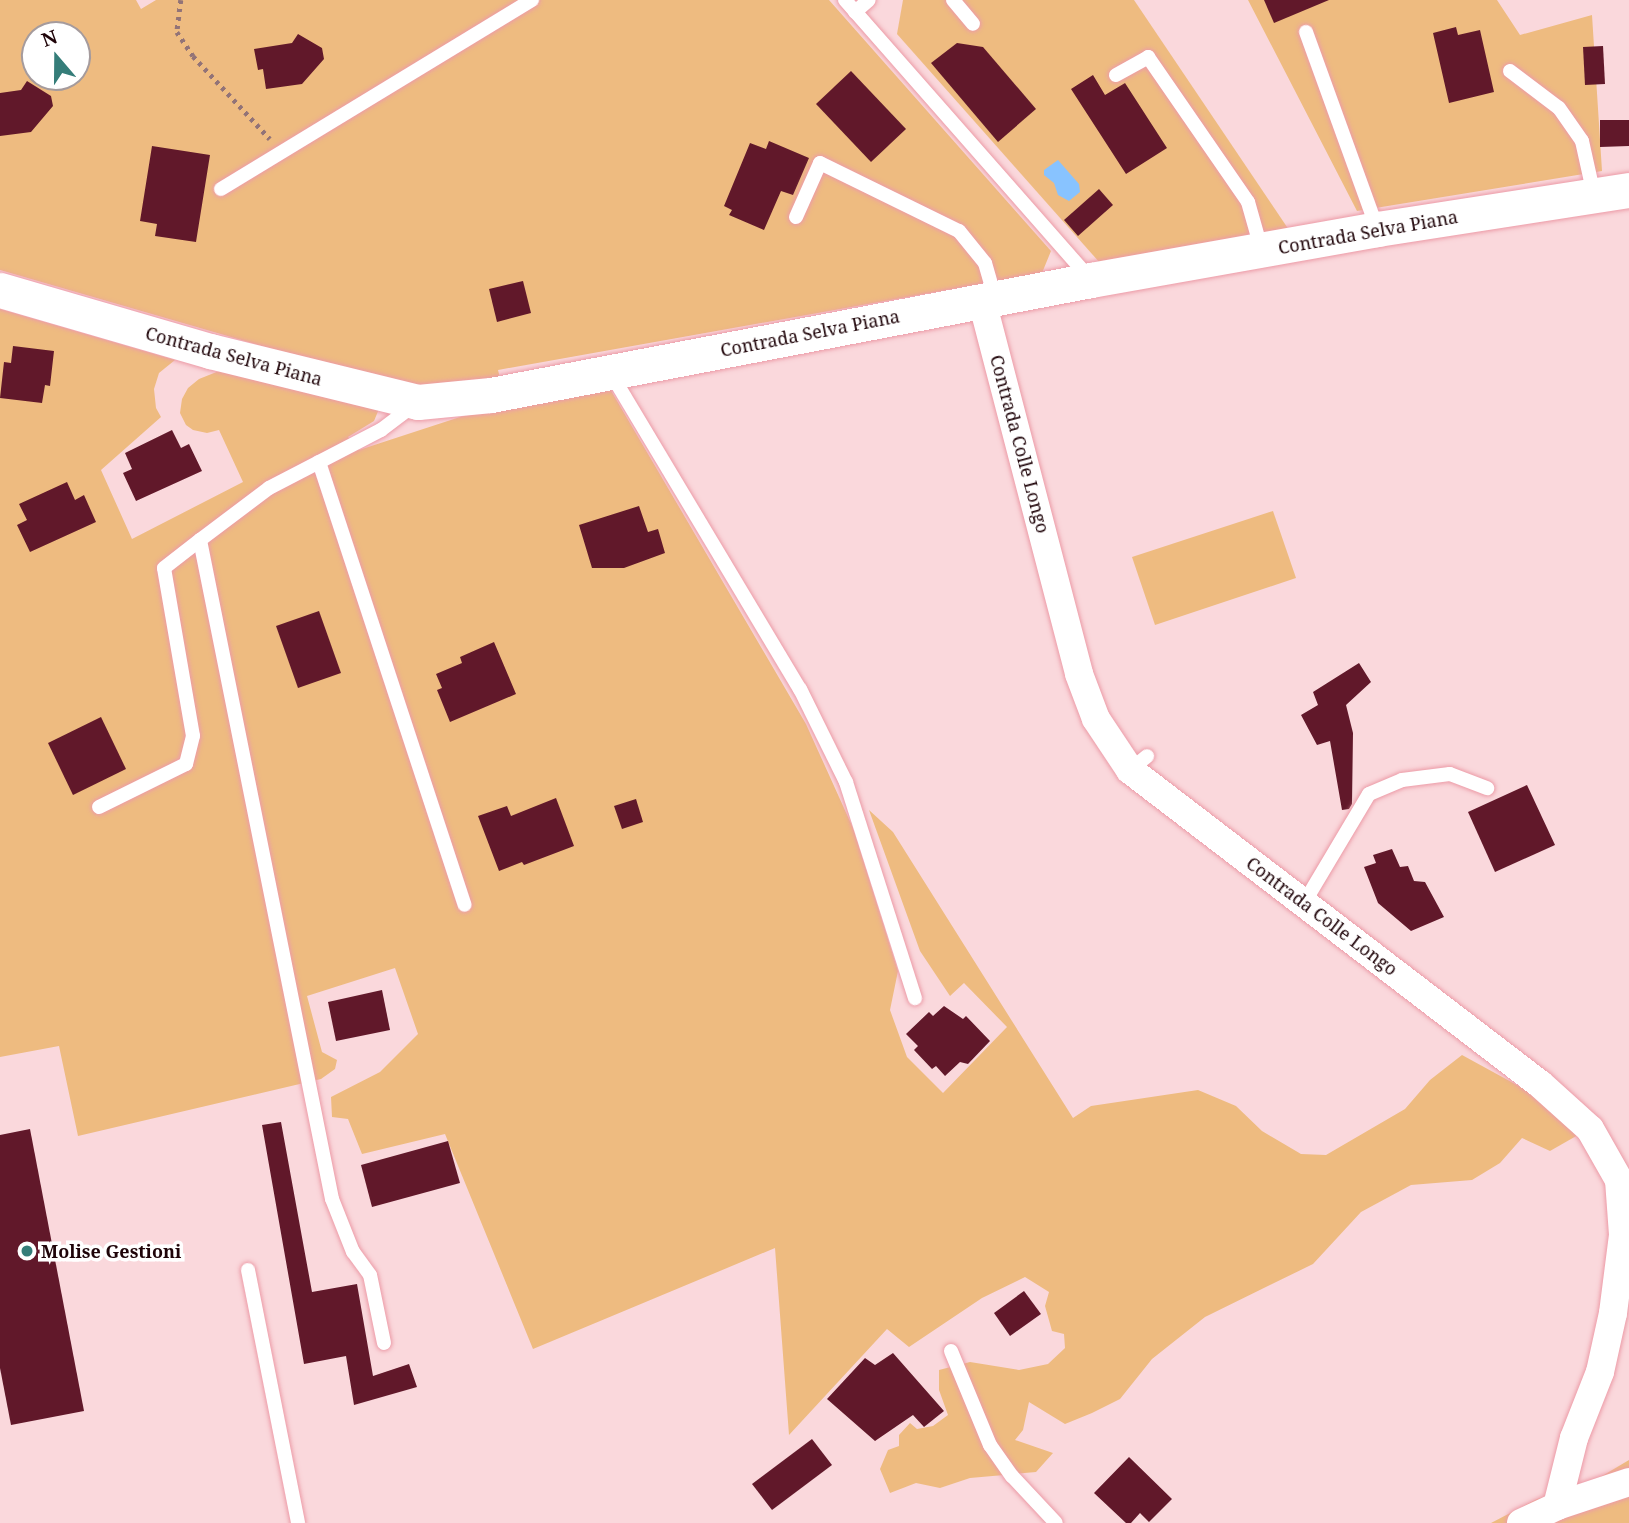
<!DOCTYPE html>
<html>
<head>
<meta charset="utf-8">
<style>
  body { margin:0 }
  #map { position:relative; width:1629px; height:1523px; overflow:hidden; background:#fad8dc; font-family:"Noto Serif",serif }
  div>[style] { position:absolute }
  .green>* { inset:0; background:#eebb80 }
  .water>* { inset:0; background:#88c3ff }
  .building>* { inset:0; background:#61182a }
  .path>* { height:4.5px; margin-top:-2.25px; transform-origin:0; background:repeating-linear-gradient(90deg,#927377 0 3.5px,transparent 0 8.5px) }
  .roads { filter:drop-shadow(0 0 2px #ec9ba7) drop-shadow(0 0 2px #ec9ba7) }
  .service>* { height:14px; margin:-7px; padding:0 7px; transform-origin:7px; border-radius:7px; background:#fff }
  .minor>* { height:28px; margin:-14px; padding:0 14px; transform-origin:14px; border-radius:14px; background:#fff }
  .tertiary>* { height:35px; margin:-17.5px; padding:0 17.5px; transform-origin:17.5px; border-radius:17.5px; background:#fff }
  .dots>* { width:19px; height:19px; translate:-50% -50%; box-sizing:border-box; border:4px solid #fff; border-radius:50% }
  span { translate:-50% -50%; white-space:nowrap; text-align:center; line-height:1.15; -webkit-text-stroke:7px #fff; paint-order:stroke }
  .street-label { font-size:18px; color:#1f0409 }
  .poi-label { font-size:18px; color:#1f0409; font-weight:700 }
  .left { translate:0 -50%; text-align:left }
  .north { position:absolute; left:21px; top:21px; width:70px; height:70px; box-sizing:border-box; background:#fff; border:2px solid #a59b9d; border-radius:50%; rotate:340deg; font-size:19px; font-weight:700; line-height:28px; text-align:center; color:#1f0409 }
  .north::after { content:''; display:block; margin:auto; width:24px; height:32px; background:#357d79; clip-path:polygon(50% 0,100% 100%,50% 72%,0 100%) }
</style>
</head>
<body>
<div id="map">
  <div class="green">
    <div style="clip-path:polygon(evenodd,0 0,136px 0,141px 9px,156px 0,829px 0,1051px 251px,1042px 273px,498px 370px,500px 378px,431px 388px,386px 382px,0 270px,0 0,35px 35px,77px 35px,77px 77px,35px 77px,35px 35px)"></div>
    <div style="clip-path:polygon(903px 0,1134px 0,1289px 230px,1100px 263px,897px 34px)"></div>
    <div style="clip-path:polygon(1248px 0,1497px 0,1520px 35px,1592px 15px,1602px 171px,1357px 211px)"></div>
    <div style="clip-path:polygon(0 309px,175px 360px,159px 373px,154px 389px,156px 408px,161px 417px,101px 470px,132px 539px,243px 482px,219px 430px,207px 433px,193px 430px,186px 425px,180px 413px,182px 399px,188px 388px,199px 379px,224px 369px,379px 409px,374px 421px,348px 437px,359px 450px,460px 417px,606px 382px,806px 724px,853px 828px,898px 971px,890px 1010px,907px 1057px,943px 1093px,1007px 1027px,964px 983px,950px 996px,920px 951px,869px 810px,893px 832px,1073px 1118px,1091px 1106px,1198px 1090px,1236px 1106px,1262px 1131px,1301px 1154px,1326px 1155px,1405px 1109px,1430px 1080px,1462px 1055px,1544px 1100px,1578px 1135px,1550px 1151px,1522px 1138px,1500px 1163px,1472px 1180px,1411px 1185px,1361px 1212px,1313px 1264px,1205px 1317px,1152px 1359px,1120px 1399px,1092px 1413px,1065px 1424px,1029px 1402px,1023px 1430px,1015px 1440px,1053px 1453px,1036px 1472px,970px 1478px,940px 1488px,916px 1483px,890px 1493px,880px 1469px,888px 1450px,899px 1446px,899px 1435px,910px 1423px,917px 1429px,933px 1426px,948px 1415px,939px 1390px,939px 1370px,970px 1362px,1019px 1370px,1048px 1364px,1065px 1348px,1064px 1334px,1052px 1331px,1045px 1306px,1049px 1292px,1025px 1277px,982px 1298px,909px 1347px,887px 1329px,789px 1435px,775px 1248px,533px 1349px,445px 1134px,362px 1154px,348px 1119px,332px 1117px,331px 1097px,380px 1072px,418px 1034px,395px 968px,307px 996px,322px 1052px,337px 1060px,335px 1069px,321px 1079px,78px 1136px,59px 1046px,0 1057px)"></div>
    <div style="clip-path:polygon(1273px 511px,1296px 578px,1155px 625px,1132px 557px)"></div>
    <div style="clip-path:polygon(1629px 1460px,1629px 1523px,1491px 1523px,1537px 1499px,1587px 1485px)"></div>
  </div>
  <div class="water">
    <div style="clip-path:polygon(1058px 160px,1079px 184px,1080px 192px,1069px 201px,1058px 195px,1054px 183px,1044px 175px,1044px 170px)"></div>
  </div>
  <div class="building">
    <div style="clip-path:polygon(1264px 0,1329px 0,1274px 23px)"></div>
    <div style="clip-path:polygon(1456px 27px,1458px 35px,1480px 30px,1494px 92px,1449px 103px,1433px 33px)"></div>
    <div style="clip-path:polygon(298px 34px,322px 48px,324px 59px,302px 84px,266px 89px,263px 69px,258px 70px,254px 49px,292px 43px)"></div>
    <div style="clip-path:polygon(957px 43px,983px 47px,1036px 109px,998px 142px,931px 63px)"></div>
    <div style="clip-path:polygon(1603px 46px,1605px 84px,1585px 85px,1583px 47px)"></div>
    <div style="clip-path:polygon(851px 71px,906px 129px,871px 162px,816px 104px)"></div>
    <div style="clip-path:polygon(1093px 75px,1105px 95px,1125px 83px,1167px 148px,1126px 174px,1071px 89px)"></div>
    <div style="clip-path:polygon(27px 81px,51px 96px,53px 106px,31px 132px,0 136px,0 93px,21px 90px)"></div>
    <div style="clip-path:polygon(1600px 120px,1629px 120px,1629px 146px,1600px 147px)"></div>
    <div style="clip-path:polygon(769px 141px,809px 158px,793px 195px,781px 191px,764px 230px,729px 215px,732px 210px,724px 206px,750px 143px,766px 149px)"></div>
    <div style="clip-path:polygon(152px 146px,210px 155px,196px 242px,155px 236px,157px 224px,140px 221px)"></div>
    <div style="clip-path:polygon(1099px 189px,1113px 205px,1078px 236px,1064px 220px)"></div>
    <div style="clip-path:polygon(523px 281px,531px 313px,497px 322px,489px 289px)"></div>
    <div style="clip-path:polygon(13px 346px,54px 351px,50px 386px,45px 385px,42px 403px,0 398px,4px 362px,11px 363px)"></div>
    <div style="clip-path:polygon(172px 430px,181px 448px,189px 444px,202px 471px,136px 501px,123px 473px,132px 469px,125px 453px)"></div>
    <div style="clip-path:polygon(67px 482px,75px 500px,84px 495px,96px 522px,30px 552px,17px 525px,27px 520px,19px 504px)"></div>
    <div style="clip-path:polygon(639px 506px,648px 532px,658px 529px,665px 553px,624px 568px,592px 568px,579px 525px)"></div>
    <div style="clip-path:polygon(319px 611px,341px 673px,298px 688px,276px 626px)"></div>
    <div style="clip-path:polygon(494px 642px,516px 694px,450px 722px,437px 690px,442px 688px,436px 674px,462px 663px,460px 657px)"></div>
    <div style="clip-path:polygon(1359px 663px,1371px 682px,1346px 705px,1353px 733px,1352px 804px,1349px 809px,1342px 810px,1330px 741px,1317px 745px,1301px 715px,1318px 705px,1313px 692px)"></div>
    <div style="clip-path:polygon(101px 717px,126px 769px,73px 795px,48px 743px)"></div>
    <div style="clip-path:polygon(1527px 785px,1555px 845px,1495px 872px,1468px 812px)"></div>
    <div style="clip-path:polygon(556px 798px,574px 846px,524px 865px,522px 862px,499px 871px,478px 816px,507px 806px,511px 816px)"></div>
    <div style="clip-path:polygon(636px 799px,643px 822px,622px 829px,614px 806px)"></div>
    <div style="clip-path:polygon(1392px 849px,1400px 867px,1408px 866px,1414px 881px,1425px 882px,1444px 917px,1411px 931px,1378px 903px,1364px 867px,1376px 863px,1373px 855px)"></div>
    <div style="clip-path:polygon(382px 990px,390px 1030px,336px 1041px,328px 1002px)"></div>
    <div style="clip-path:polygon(944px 1006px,963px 1019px,966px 1016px,990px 1041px,968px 1064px,960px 1062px,945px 1076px,936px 1066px,932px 1069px,914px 1050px,918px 1046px,906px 1034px,929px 1012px,933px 1016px)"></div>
    <div style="clip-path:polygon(281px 1122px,312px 1292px,357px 1284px,373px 1376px,409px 1364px,417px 1387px,354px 1405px,346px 1356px,304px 1364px,262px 1125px)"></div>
    <div style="clip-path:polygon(30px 1129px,84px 1411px,11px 1425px,0 1368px,0 1135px)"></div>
    <div style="clip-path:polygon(448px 1141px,460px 1183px,372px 1207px,361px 1165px)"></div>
    <div style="clip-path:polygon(1024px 1291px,1041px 1314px,1010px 1336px,994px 1313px)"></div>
    <div style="clip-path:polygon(893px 1353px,944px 1411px,924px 1427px,913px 1415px,875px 1441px,827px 1399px,865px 1358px,875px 1365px)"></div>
    <div style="clip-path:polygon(812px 1439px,832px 1465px,772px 1510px,752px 1484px)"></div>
    <div style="clip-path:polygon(1129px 1457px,1172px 1499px,1149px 1522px,1140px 1513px,1131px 1523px,1126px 1523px,1094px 1493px)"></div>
  </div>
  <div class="path">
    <div style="left:181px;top:0;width:32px;rotate:97deg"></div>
    <div style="left:177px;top:32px;width:29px;rotate:56deg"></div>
    <div style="left:193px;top:56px;width:113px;rotate:47.1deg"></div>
  </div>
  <div class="roads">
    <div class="service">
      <div style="left:845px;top:0;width:371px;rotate:48.7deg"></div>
      <div style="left:953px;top:0;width:31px;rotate:50deg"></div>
      <div style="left:855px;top:12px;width:18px;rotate:-41deg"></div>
      <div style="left:1306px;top:32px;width:208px;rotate:70.1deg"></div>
      <div style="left:1510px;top:71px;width:61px;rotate:37.1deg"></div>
      <div style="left:1559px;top:108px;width:40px;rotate:55.1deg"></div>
      <div style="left:1582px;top:141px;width:55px;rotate:77.5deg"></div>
      <div style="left:1116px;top:75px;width:37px;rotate:-29deg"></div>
      <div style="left:1148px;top:57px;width:176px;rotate:55.4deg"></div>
      <div style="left:1248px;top:202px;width:48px;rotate:74.2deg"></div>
      <div style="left:221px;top:189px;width:364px;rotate:-31.3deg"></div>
      <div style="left:796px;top:217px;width:59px;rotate:-66deg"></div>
      <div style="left:820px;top:163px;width:155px;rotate:26.1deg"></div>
      <div style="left:959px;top:231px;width:41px;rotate:50.9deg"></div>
      <div style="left:985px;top:263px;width:35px;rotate:74deg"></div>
      <div style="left:610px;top:372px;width:370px;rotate:59.1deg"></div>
      <div style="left:800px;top:689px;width:104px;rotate:63.7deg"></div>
      <div style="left:846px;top:782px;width:227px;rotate:72.3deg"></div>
      <div style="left:319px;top:462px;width:466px;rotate:71.8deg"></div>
      <div style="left:1130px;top:770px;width:22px;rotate:-39deg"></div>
      <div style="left:99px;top:807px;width:97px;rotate:-26.3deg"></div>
      <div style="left:186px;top:764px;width:29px;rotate:-76deg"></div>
      <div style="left:193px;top:736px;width:170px;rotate:-99.8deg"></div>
      <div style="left:164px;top:568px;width:46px;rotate:-37.9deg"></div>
      <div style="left:1304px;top:903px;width:127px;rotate:-59.2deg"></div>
      <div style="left:1369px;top:794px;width:36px;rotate:-23deg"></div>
      <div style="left:1402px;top:780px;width:48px;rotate:-7.1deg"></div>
      <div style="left:1450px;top:774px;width:40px;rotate:21deg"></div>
      <div style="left:248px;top:1270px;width:258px;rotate:78.8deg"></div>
      <div style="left:384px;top:1343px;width:69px;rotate:-101.6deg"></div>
      <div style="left:370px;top:1275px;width:29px;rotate:-126deg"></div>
      <div style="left:353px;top:1252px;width:57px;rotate:-111.6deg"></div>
      <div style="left:332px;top:1199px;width:672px;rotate:-101.33deg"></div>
      <div style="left:200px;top:540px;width:86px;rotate:-37deg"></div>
      <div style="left:269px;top:488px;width:126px;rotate:-27.4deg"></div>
      <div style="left:381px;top:430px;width:41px;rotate:-37.1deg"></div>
      <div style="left:951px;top:1351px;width:102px;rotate:67.5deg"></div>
      <div style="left:990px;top:1445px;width:38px;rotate:55deg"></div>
      <div style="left:1012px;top:1476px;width:64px;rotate:46.9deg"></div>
    </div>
    <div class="minor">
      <div style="left:982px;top:301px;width:385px;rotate:75.4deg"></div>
      <div style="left:1079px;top:674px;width:48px;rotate:69.3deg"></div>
      <div style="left:1096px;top:719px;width:61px;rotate:56.3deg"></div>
      <div style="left:1130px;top:770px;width:516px;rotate:37.45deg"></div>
      <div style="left:1540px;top:1084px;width:67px;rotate:42deg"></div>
      <div style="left:1590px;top:1129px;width:59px;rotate:60.4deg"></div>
      <div style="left:1619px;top:1180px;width:55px;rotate:85.8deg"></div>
      <div style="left:1623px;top:1235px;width:79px;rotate:97.3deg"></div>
      <div style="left:1613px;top:1313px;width:60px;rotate:102.4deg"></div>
      <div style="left:1600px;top:1372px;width:71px;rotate:111.5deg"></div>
      <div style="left:1574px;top:1438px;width:70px;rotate:104deg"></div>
      <div style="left:1521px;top:1523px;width:40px;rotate:-25deg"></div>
      <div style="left:1557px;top:1506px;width:76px;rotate:-18.4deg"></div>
    </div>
    <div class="tertiary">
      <div style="left:0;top:290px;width:219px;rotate:16.2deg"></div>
      <div style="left:210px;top:351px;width:214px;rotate:13.8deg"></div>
      <div style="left:418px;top:402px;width:73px;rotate:-5.5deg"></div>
      <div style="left:491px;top:395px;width:611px;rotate:-10.85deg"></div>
      <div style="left:1091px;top:280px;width:291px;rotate:-10.1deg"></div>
      <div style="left:1377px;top:229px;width:255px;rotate:-8.8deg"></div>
    </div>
  </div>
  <div class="dots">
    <div style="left:27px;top:1251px;background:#357d79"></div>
  </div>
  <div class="street-label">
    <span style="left:1368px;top:232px;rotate:-10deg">Contrada Selva Piana</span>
    <span style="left:810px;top:333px;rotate:-11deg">Contrada Selva Piana</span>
    <span style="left:234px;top:356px;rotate:15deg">Contrada Selva Piana</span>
    <span style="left:1020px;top:444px;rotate:75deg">Contrada Colle Longo</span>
    <span style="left:1322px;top:916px;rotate:37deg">Contrada Colle Longo</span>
  </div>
  <div class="poi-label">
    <span class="left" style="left:41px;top:1251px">Molise Gestioni</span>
  </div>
  <div class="north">N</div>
</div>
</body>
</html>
